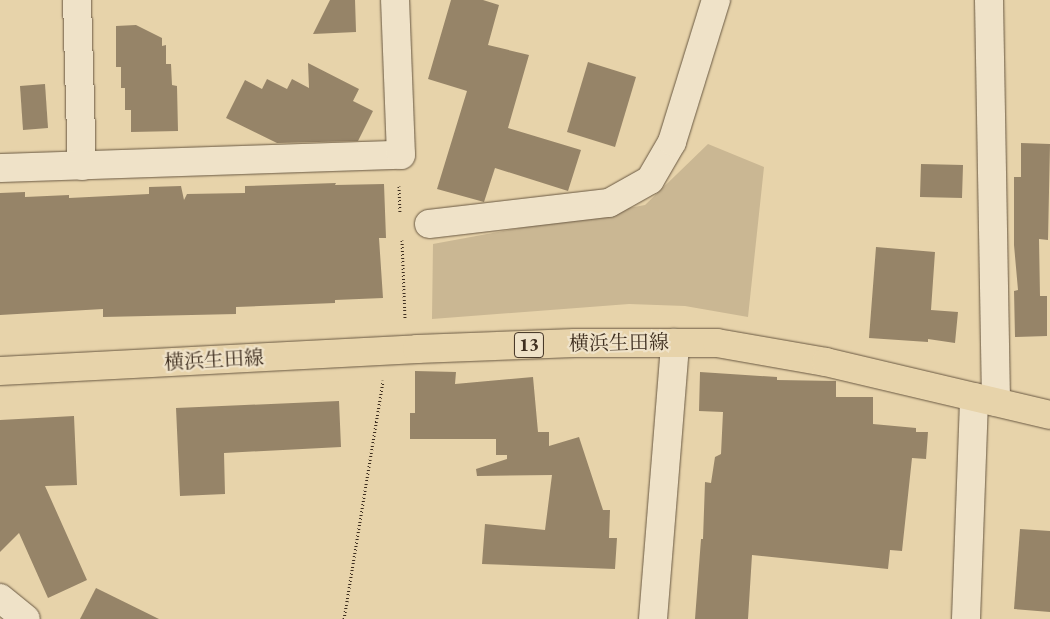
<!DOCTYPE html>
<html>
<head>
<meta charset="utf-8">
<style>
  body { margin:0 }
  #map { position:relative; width:1050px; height:619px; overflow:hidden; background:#e7d3aa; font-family:"EB Garamond","Noto Serif JP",serif }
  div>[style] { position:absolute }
  .green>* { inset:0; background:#cab793 }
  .building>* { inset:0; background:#968468 }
  .path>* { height:3px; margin-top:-1.5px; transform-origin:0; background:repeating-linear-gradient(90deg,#3f2f20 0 1px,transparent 0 3.5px) }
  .roads { filter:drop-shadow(0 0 1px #695842) drop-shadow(0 0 1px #695842) }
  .minor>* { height:28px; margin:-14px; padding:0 14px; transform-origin:14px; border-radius:14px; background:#efe2c8 }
  .major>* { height:28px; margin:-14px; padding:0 14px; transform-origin:14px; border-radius:14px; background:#e7d3aa }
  span { translate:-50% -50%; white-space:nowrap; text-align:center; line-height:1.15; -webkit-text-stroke:4.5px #efe2c8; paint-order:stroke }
  .shield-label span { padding:1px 4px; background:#efe2c8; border:1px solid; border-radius:4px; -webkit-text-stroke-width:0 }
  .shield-label { font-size:19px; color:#3f2f20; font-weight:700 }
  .street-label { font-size:20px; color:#3f2f20 }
</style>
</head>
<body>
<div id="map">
  <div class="green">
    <div style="clip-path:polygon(708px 144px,764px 167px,748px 317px,685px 306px,629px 304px,432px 319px,433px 244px,645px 205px)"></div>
  </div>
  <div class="building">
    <div style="clip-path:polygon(330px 0,355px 0,356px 32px,313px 34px)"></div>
    <div style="clip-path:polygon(451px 0,483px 0,499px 5px,488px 45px,529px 55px,508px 128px,581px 150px,568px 191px,495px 168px,484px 202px,437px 189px,467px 91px,428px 79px)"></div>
    <div style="clip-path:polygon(136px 25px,162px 38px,162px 46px,166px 45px,166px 64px,171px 64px,172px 85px,177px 86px,178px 131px,131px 132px,131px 110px,125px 110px,125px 88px,121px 88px,121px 67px,116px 67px,116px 26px)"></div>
    <div style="clip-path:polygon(588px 62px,636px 77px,615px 147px,567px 132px)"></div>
    <div style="clip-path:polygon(308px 63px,359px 89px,353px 101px,373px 111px,358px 141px,277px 143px,226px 118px,245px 80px,262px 89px,267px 79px,287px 89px,292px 79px,309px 88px)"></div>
    <div style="clip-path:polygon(45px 84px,48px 128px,23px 130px,20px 86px)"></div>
    <div style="clip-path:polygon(1021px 143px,1050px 144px,1048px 240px,1039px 239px,1040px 296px,1047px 296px,1047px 336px,1015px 337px,1014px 291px,1018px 290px,1014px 245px,1014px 177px,1021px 177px)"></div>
    <div style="clip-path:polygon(921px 164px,963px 165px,962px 198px,920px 197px)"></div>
    <div style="clip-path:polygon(336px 183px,335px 185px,384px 184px,386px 238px,379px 238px,383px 298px,335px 300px,335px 303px,236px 307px,236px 314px,103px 317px,103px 309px,0 315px,0 193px,25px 192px,25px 197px,69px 195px,69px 198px,149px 194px,149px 187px,181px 186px,184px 200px,187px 194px,245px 193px,245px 186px)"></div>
    <div style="clip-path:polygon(876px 247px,935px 252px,931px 310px,958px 312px,955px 343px,928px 339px,928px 342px,869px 338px)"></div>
    <div style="clip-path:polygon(415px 371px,456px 372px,455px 384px,533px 377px,538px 432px,549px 432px,549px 446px,579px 437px,603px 510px,610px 510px,609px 538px,617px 538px,615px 569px,482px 564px,485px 524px,545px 530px,552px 475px,477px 476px,476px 469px,507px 459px,507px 455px,496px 455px,496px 439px,410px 439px,410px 413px,415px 413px)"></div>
    <div style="clip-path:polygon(700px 372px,777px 377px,777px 380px,836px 381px,836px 397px,873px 397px,873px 424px,916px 428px,916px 432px,928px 432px,926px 459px,912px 458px,902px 551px,890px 550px,888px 569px,752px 555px,748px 619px,695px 619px,701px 539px,703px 539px,705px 482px,711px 483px,715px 457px,721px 454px,723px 412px,699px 411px)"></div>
    <div style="clip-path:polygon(339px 401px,341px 447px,224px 453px,225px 494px,180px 496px,176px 408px)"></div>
    <div style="clip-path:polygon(74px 416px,77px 485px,45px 486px,87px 580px,48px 598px,19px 533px,0 552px,0 420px)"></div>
    <div style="clip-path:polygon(1020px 529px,1050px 531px,1050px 612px,1014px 609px)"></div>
    <div style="clip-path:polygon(96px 588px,159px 619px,80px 619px)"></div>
  </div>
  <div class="path">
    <div style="left:399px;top:186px;width:26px;rotate:88deg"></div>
    <div style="left:402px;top:240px;width:79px;rotate:87.8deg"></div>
    <div style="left:344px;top:619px;width:242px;rotate:-80.7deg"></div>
  </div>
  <div class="roads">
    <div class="minor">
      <div style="left:77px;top:0;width:166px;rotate:88.3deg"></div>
      <div style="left:989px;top:0;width:402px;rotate:89deg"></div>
      <div style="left:0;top:168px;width:401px;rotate:-1.9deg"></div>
      <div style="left:401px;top:155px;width:155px;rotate:-92.2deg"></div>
      <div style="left:429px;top:224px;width:181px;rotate:-6.7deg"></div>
      <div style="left:609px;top:203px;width:47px;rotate:-29.3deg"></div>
      <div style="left:650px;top:180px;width:44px;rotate:-59.9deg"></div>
      <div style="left:672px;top:142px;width:149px;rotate:-72.8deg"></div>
      <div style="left:0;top:598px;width:33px;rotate:39deg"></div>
      <div style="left:653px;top:619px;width:277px;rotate:-85.4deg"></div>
      <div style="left:966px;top:619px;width:222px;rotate:-87.9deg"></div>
    </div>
    <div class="major">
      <div style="left:0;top:371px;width:418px;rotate:-3deg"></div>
      <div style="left:417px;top:349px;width:158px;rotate:-2.2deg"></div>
      <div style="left:575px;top:343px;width:142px"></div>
      <div style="left:717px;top:343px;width:111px;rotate:9.9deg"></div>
      <div style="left:826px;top:362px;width:230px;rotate:13.3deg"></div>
    </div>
  </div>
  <div class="shield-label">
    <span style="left:529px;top:345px">13</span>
  </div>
  <div class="street-label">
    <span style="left:619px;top:343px;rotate:-1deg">横浜生田線</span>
    <span style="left:214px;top:360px;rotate:-3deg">横浜生田線</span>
  </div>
</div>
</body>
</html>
